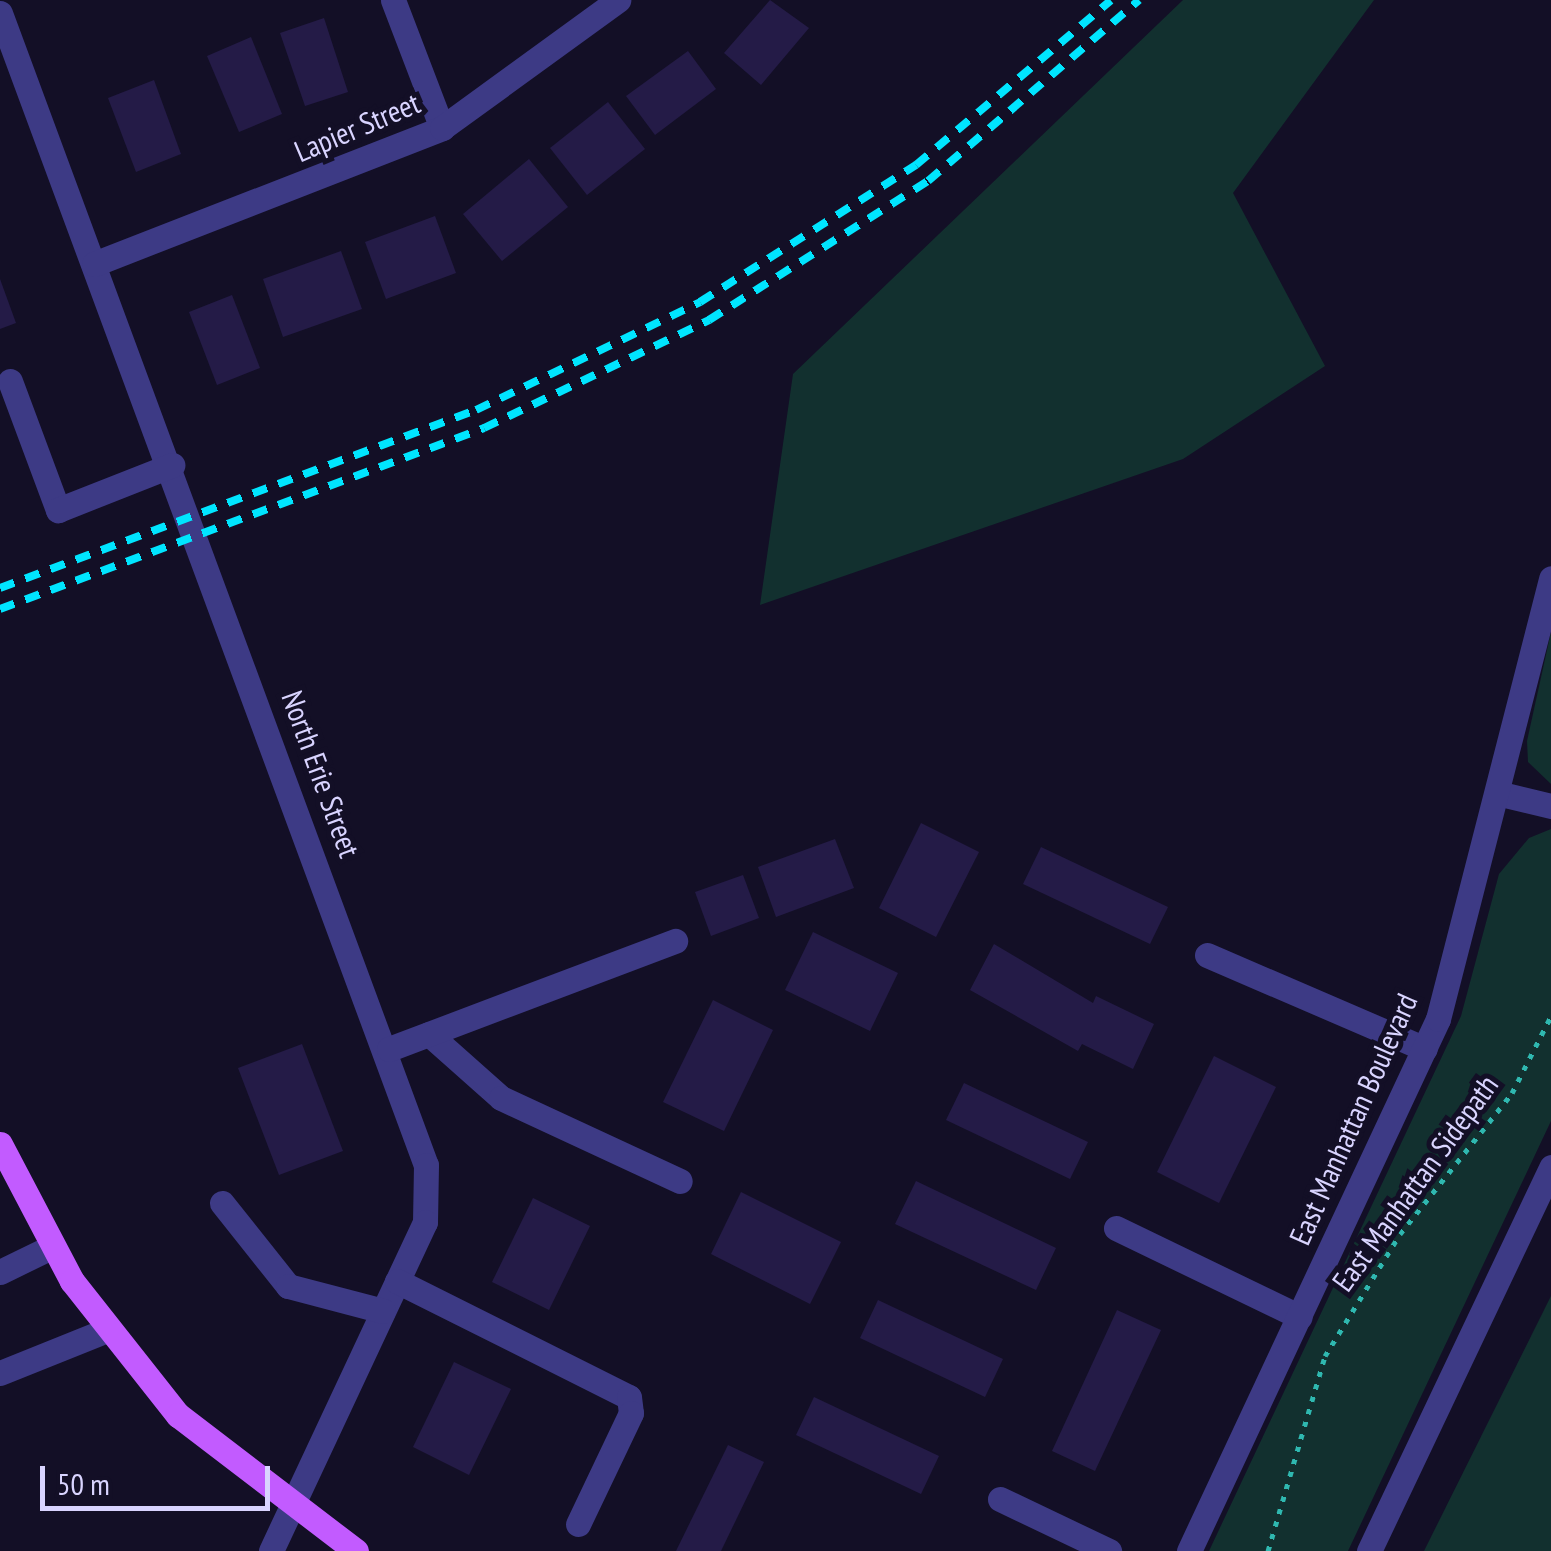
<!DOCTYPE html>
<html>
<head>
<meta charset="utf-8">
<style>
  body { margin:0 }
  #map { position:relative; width:1551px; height:1551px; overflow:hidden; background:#130f26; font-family:"PT Sans Narrow",sans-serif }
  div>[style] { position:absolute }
  .green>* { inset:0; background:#12302f }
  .building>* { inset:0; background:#241b47 }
  .path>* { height:5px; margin-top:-2.5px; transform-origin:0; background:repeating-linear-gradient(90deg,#2fb8b0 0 5px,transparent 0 13px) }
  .minor>* { height:25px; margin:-12.5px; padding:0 12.5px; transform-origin:12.5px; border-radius:12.5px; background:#3d3a85 }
  .major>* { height:25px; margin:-12.5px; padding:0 12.5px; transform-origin:12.5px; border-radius:12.5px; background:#c25bff }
  .rail>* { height:8px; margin-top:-4px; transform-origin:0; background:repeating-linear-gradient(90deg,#00e5ff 0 15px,transparent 0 27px) }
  span { translate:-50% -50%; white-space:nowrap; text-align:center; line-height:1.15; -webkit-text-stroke:10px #130f26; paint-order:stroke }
  .street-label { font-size:30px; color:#d9d4ff }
  .scale { position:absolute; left:40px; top:1466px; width:230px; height:45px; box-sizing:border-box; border:5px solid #d9d4ff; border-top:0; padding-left:12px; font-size:30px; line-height:35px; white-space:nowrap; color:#d9d4ff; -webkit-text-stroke:8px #130f26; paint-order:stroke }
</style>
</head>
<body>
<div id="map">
  <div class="green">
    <div style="clip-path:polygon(1183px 0,1374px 0,1233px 193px,1325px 366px,1183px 459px,760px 605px,793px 374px)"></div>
    <div style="clip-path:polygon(1551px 632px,1551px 784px,1528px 762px,1527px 741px)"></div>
    <div style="clip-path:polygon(1551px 829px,1551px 1121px,1348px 1551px,1209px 1551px,1461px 1016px,1499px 874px,1529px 838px)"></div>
    <div style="clip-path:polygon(1551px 1296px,1551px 1551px,1424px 1551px)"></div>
  </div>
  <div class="building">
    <div style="clip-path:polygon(770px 0,809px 28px,761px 85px,724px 53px)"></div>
    <div style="clip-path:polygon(324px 18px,348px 92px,305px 106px,280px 33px)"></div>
    <div style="clip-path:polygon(251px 37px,282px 114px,239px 132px,207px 56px)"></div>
    <div style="clip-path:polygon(688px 51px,716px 89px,655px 135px,626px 96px)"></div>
    <div style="clip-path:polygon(154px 80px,181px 154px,136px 172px,108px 98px)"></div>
    <div style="clip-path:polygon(608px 102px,645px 149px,587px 195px,550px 148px)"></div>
    <div style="clip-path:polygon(529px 159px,568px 207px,502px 261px,463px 214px)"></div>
    <div style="clip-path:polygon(435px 216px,456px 273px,386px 299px,365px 242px)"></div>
    <div style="clip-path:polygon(341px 251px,362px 309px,283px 337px,263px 279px)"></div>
    <div style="clip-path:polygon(0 279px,16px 323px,0 329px)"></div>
    <div style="clip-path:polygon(232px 295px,260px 368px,217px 385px,189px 312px)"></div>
    <div style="clip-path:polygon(921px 823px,979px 852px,936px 937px,879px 908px)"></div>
    <div style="clip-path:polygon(835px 839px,854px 888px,776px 917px,758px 867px)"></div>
    <div style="clip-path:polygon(1041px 847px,1168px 907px,1150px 944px,1023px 884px)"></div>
    <div style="clip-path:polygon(743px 875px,759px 918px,711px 936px,695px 892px)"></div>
    <div style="clip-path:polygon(813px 932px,898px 973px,870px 1031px,785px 990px)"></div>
    <div style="clip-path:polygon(994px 944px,1093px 1003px,1096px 996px,1154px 1024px,1133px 1069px,1082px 1044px,1078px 1051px,970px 990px)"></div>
    <div style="clip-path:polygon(713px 1000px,773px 1030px,724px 1131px,663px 1102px)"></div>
    <div style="clip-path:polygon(302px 1044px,343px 1151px,279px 1175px,238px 1068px)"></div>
    <div style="clip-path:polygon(1214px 1056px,1276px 1087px,1219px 1203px,1157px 1172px)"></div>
    <div style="clip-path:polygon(964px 1083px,1088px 1142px,1070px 1179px,946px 1120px)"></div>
    <div style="clip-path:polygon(916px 1181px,1056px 1248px,1036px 1290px,895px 1224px)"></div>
    <div style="clip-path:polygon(741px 1192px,841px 1242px,810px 1304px,711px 1254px)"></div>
    <div style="clip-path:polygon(533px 1198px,590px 1226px,549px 1310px,492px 1282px)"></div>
    <div style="clip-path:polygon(878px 1300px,1003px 1359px,985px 1397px,860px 1338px)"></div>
    <div style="clip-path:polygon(1117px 1310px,1161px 1330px,1095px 1471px,1052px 1451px)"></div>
    <div style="clip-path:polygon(454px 1362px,511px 1389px,469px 1475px,413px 1447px)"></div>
    <div style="clip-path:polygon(814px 1397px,939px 1456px,921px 1494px,796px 1435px)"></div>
    <div style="clip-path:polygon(728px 1445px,764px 1462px,721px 1551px,676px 1551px)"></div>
  </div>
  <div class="path">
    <div style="left:1268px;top:1551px;width:203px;rotate:-73.7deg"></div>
    <div style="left:1325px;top:1356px;width:143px;rotate:-58.4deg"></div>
    <div style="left:1400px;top:1234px;width:180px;rotate:-51.5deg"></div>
    <div style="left:1512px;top:1093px;width:86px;rotate:-63.1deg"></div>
  </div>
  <div class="minor">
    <div style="left:393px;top:0;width:137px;rotate:69.1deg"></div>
    <div style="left:0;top:13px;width:1228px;rotate:69.71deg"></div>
    <div style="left:426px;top:1165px;width:57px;rotate:91deg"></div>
    <div style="left:425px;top:1222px;width:363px;rotate:115.1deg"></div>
    <div style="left:94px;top:264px;width:374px;rotate:-21.3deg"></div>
    <div style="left:442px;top:128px;width:218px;rotate:-36deg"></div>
    <div style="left:10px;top:381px;width:138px;rotate:69.6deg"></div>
    <div style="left:58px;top:510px;width:123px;rotate:-21.5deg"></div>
    <div style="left:1497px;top:793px;width:56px;rotate:13.5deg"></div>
    <div style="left:1207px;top:955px;width:237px;rotate:23.3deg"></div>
    <div style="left:429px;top:1034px;width:96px;rotate:41.6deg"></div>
    <div style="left:501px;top:1098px;width:197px;rotate:24.9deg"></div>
    <div style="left:389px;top:1049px;width:306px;rotate:-20.7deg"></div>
    <div style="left:222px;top:1203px;width:106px;rotate:51.5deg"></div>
    <div style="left:288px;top:1286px;width:98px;rotate:14.7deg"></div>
    <div style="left:1116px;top:1228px;width:204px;rotate:25.8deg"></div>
    <div style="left:0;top:1272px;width:57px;rotate:-26.1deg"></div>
    <div style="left:397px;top:1281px;width:259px;rotate:26.6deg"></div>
    <div style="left:629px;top:1397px;width:16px;rotate:83deg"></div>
    <div style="left:631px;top:1413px;width:123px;rotate:115.5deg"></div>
    <div style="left:0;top:1373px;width:115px;rotate:-21.9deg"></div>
    <div style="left:1000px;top:1499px;width:121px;rotate:25.5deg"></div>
    <div style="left:1189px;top:1551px;width:587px;rotate:-64.92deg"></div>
    <div style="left:1438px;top:1019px;width:455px;rotate:-75.6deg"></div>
    <div style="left:1369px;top:1551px;width:425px;rotate:-64.6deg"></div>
  </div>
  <div class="major">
    <div style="left:0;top:1144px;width:155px;rotate:62.3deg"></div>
    <div style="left:72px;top:1281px;width:171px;rotate:51.7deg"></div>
    <div style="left:178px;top:1415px;width:224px;rotate:37.4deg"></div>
  </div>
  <div class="rail">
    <div style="left:0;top:588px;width:508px;rotate:-20.5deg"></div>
    <div style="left:476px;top:410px;width:249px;rotate:-25.7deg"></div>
    <div style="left:700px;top:302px;width:256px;rotate:-32.4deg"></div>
    <div style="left:916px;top:165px;width:255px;rotate:-40.2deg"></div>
    <div style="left:0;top:609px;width:517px;rotate:-20.5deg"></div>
    <div style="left:484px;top:428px;width:250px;rotate:-25.6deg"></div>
    <div style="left:709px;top:320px;width:259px;rotate:-32.4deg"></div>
    <div style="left:928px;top:181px;width:278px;rotate:-40.6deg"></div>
  </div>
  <div class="street-label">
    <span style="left:357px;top:127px;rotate:-23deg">Lapier Street</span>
    <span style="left:321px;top:774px;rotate:70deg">North Erie Street</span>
    <span style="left:1353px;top:1119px;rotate:-66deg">East Manhattan Boulevard</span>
    <span style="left:1415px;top:1183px;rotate:-54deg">East Manhattan Sidepath</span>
  </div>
  <div class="scale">50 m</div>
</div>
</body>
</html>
